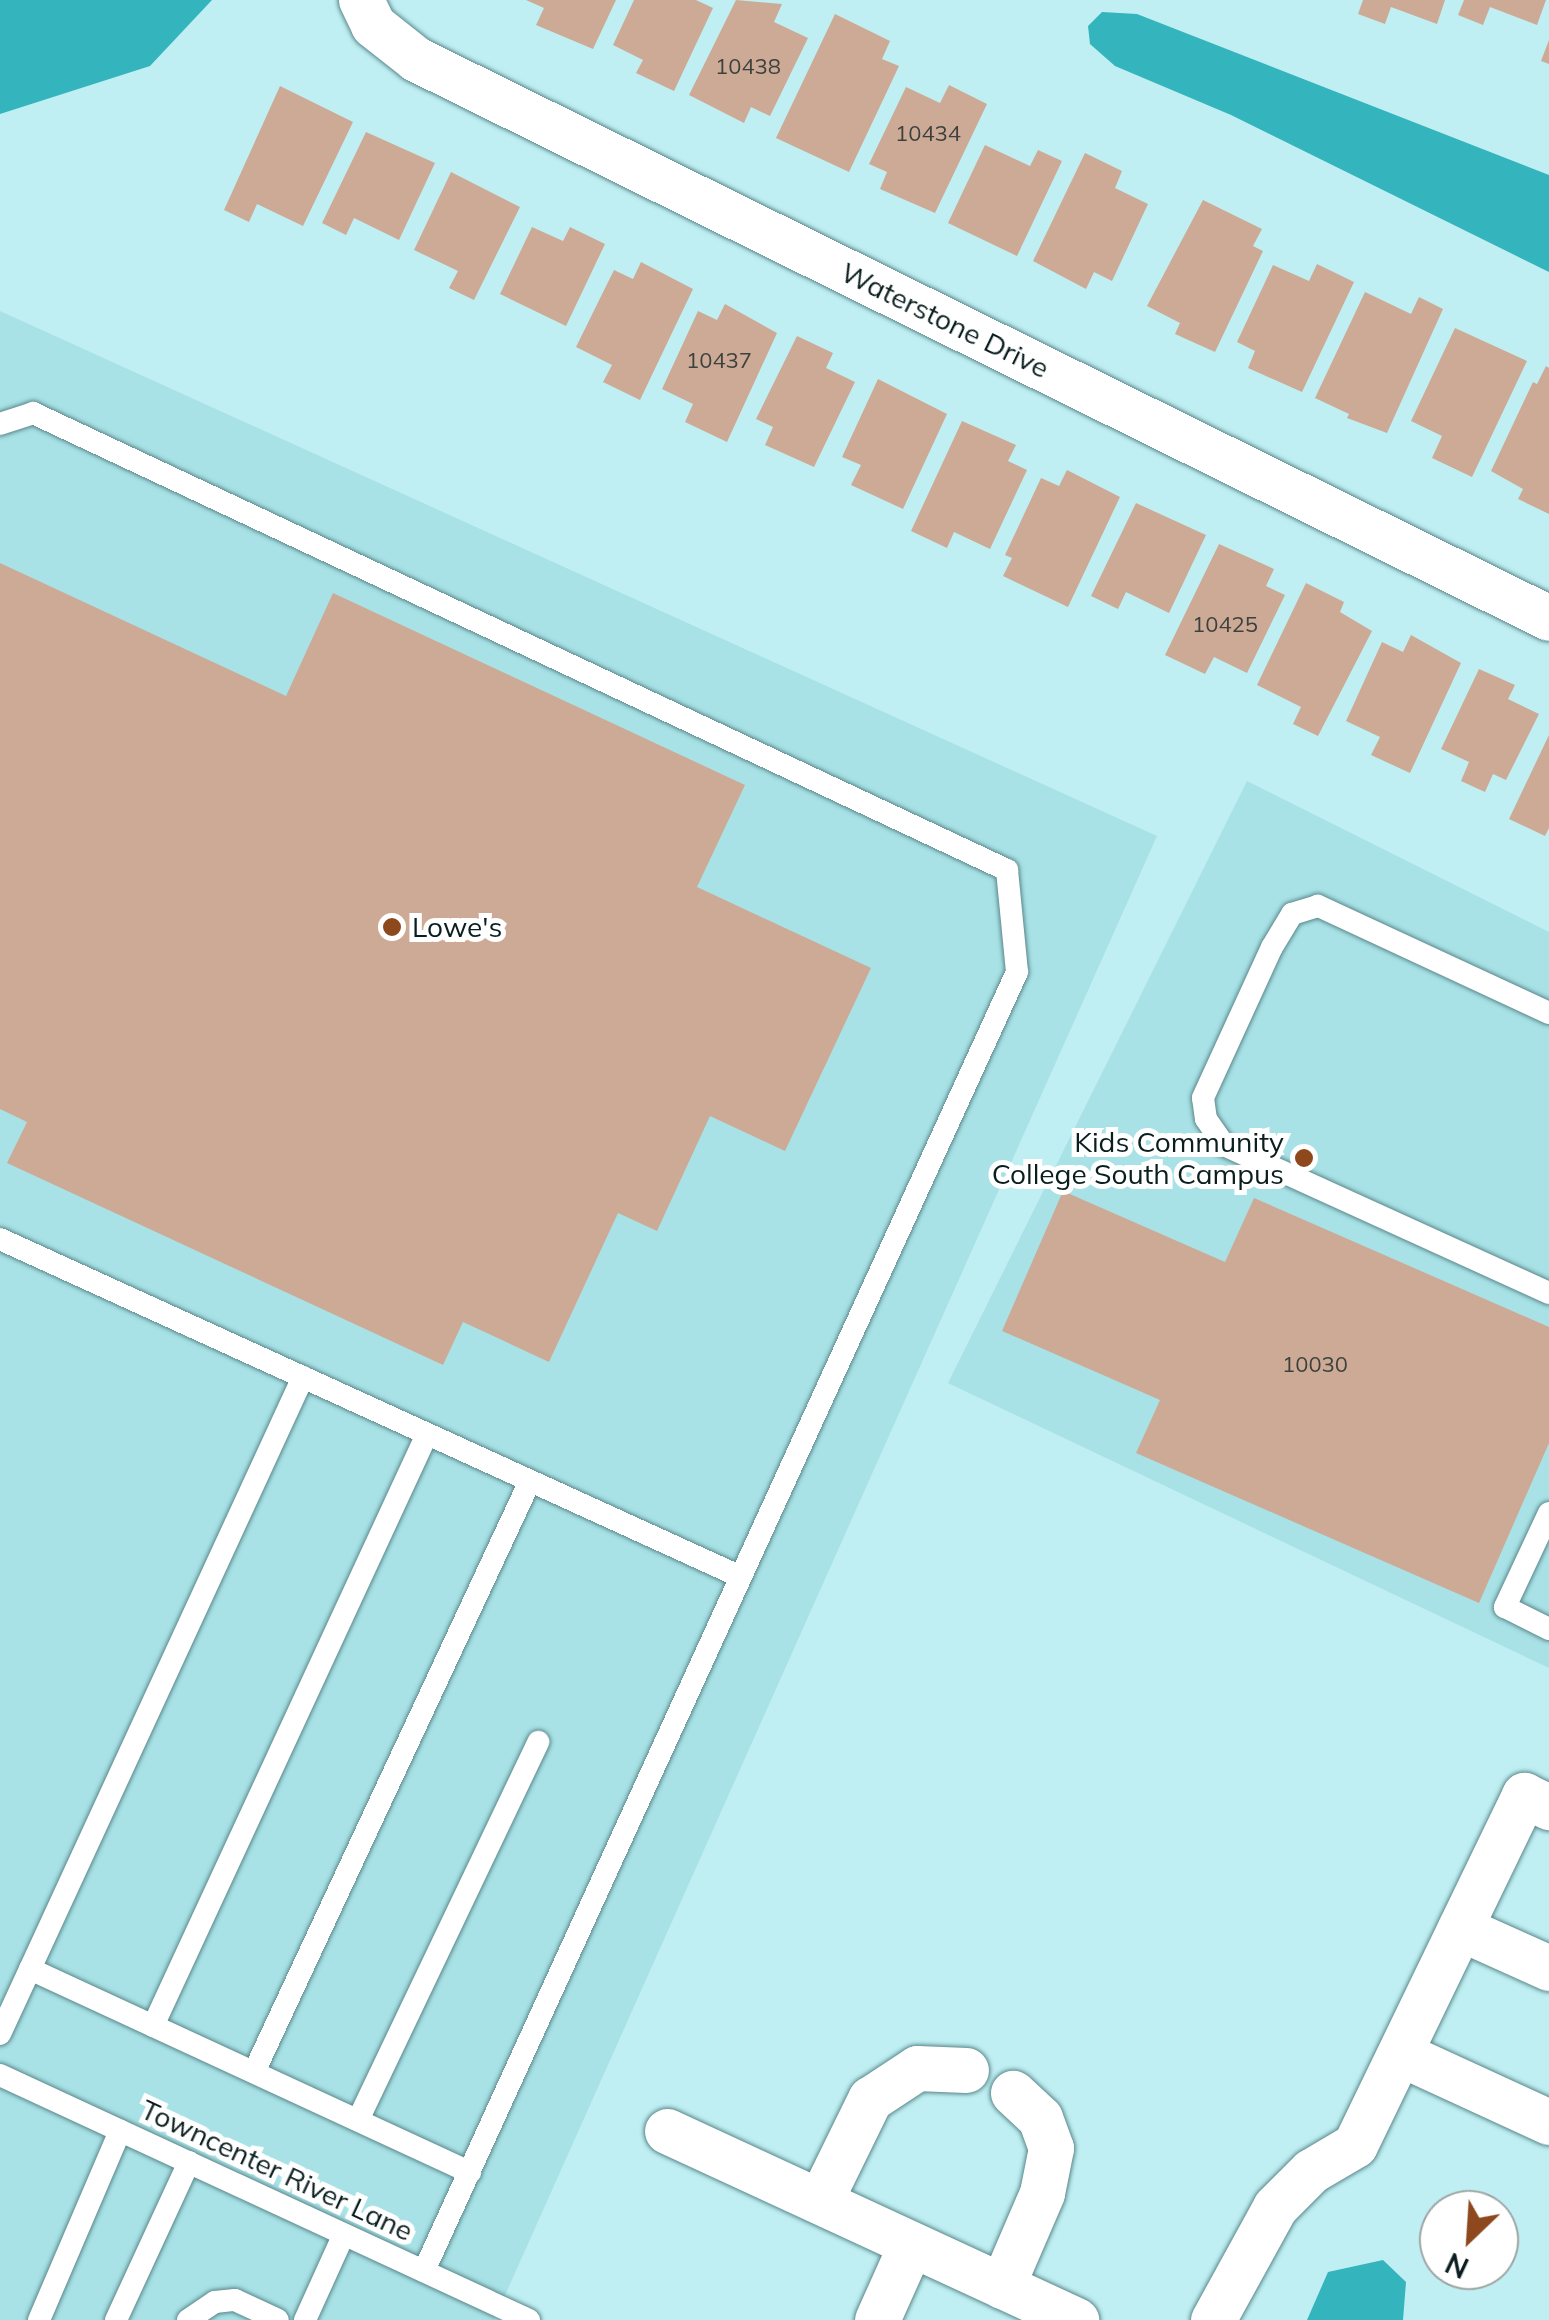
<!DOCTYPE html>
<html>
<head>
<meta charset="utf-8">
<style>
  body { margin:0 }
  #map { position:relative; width:1549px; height:2320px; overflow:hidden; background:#bfeff2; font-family:Mulish,sans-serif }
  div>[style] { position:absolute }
  .built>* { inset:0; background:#a8e2e6 }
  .water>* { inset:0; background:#34b4bc }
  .building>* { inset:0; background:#cdaa96 }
  .roads { filter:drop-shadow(0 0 2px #5a878b) drop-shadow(0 0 2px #5a878b) }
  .service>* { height:22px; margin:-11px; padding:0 11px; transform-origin:11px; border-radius:11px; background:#fff }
  .minor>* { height:45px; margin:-22.5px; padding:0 22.5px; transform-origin:22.5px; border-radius:22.5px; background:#fff }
  .dots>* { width:28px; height:28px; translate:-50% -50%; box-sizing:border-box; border:5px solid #fff; border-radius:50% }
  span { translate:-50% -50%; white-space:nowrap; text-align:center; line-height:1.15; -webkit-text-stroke:10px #fff; paint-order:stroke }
  .number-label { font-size:22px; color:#3c413d }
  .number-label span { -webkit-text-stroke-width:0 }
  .street-label { font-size:28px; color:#0b1e1f }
  .poi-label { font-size:28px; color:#0b1e1f }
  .left { translate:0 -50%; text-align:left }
  .right { translate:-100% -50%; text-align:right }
  .north { position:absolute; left:1419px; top:2190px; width:100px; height:100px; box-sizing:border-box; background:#fff; border:2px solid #9da5a5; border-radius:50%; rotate:205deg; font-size:28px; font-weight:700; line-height:40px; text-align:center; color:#0b1e1f }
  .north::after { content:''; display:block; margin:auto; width:35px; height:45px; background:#8d491d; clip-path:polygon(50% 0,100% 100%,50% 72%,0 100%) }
</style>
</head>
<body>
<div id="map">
  <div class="built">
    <div style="clip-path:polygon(0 311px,1157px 836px,494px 2320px,0 2320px)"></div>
    <div style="clip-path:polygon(1247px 781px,1549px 932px,1549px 1668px,948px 1383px)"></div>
  </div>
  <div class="water">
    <div style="clip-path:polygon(0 0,212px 0,150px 66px,0 114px)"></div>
    <div style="clip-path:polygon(1102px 12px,1137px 14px,1549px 175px,1549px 272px,1231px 115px,1115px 66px,1090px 44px,1088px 26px)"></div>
    <div style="clip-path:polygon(1383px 2260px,1406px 2282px,1403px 2320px,1307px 2320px,1328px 2272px)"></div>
  </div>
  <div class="building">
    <div style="clip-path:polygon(526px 0,616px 0,593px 49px,536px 25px,544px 8px)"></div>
    <div style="clip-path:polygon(634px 0,696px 0,713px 8px,674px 91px,636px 73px,643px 60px,613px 45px)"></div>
    <div style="clip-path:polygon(736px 0,782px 4px,774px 22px,808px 38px,770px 116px,751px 107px,744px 123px,689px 95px)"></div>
    <div style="clip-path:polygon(1363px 0,1445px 0,1437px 24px,1391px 7px,1385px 24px,1358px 14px)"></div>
    <div style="clip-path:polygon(1464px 0,1546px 0,1537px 25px,1490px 7px,1483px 25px,1458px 15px)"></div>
    <div style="clip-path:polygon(835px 14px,890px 41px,882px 59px,899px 66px,849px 172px,776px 138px)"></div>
    <div style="clip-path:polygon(1549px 40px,1549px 64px,1541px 61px)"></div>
    <div style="clip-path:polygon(949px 85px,987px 104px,935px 213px,880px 189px,887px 172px,869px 164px,906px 87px,940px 103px)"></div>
    <div style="clip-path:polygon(280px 86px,353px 122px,303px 226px,257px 204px,249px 222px,224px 210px)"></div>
    <div style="clip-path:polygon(366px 132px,435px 163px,399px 240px,354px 218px,346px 235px,322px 223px)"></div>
    <div style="clip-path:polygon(985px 145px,1030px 166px,1038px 150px,1062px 161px,1017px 256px,948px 223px)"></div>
    <div style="clip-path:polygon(1085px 153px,1122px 171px,1115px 188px,1148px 204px,1112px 281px,1094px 272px,1086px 289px,1033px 261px)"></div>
    <div style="clip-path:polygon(451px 172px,520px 207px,474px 300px,449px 288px,458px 271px,414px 250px)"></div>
    <div style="clip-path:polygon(1203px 200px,1262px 229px,1253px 246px,1263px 251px,1215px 352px,1175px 334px,1180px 323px,1147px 306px)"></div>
    <div style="clip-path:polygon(532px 227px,563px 241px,570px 227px,605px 244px,566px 326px,500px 294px)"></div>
    <div style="clip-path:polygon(641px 262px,693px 289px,640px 400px,603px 382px,612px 365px,576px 347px,614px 270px,633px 279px)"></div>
    <div style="clip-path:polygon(1317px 264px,1354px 282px,1302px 392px,1248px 368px,1255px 351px,1237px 342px,1273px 265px,1309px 281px)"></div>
    <div style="clip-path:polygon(1365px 292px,1411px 314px,1419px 297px,1443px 309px,1387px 433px,1347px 418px,1349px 414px,1315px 398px)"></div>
    <div style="clip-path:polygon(725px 304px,777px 333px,727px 442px,685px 422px,693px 404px,662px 389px,698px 311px,717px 320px)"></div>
    <div style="clip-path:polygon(1455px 328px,1527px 361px,1472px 477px,1432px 458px,1442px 436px,1411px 421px)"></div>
    <div style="clip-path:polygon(797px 336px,833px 353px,826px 368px,855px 382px,814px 467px,765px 445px,773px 427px,756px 419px)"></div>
    <div style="clip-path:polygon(1546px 366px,1549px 368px,1549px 514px,1518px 499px,1523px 489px,1491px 471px,1533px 382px,1537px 384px)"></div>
    <div style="clip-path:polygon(878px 379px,947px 414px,903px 509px,851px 485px,861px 465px,842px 457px)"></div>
    <div style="clip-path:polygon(962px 421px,1016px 445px,1008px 461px,1027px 470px,990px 549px,954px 532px,947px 548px,911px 531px)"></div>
    <div style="clip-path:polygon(1067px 470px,1120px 497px,1068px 607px,1003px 576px,1012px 558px,1005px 555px,1041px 478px,1059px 486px)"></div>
    <div style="clip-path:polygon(1136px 503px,1206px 535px,1169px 613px,1126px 592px,1118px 609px,1091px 596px)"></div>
    <div style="clip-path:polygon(1219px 544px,1274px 569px,1266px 586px,1285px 595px,1247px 673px,1214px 657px,1205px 674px,1165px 655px)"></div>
    <div style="clip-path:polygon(0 563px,286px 696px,333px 593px,745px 785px,697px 887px,871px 968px,785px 1151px,710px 1116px,657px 1231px,618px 1213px,549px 1362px,463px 1322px,443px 1365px,7px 1163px,27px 1122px,0 1109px)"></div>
    <div style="clip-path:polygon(1306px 583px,1344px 602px,1340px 612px,1372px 631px,1318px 736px,1293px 724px,1301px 707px,1257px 685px)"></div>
    <div style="clip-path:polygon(1411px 635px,1461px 663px,1410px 773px,1371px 755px,1380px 737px,1346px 721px,1382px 642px,1403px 652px)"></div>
    <div style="clip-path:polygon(1479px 669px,1515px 685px,1508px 699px,1539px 714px,1506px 780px,1493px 774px,1485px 792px,1461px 781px,1469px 762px,1441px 749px)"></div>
    <div style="clip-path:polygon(1549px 735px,1549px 828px,1545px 836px,1509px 819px)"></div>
    <div style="clip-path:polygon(1063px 1191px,1225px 1262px,1254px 1198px,1549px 1327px,1549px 1443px,1479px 1603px,1136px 1453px,1160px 1400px,1002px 1331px)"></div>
  </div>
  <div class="roads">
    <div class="service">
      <div style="left:0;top:424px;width:35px;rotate:-18deg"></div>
      <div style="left:33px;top:413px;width:1076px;rotate:25.14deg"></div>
      <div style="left:1007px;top:870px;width:102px;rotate:84.4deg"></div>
      <div style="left:1017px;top:972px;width:1428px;rotate:114.54deg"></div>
      <div style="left:1549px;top:1013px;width:255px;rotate:-155.1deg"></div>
      <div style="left:1318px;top:906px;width:27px;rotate:163deg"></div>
      <div style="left:1292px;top:914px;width:39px;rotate:121deg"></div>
      <div style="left:1272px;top:947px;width:166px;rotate:114.6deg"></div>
      <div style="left:1203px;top:1098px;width:21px;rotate:82deg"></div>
      <div style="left:1206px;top:1119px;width:32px;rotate:55deg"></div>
      <div style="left:1224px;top:1145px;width:357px;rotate:24.5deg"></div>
      <div style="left:0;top:1239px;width:814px;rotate:24.52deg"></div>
      <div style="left:1549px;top:1513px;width:104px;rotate:115.1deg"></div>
      <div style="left:1505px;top:1607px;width:49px;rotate:26.6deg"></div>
      <div style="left:30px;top:1969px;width:652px;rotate:-65.24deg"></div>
      <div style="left:153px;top:2026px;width:652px;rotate:-65.16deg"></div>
      <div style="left:0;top:2034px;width:72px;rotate:-65.2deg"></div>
      <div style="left:30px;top:1969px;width:485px;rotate:24.8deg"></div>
      <div style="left:254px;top:2072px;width:652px;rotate:-64.97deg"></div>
      <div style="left:0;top:2075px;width:583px;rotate:24.85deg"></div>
      <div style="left:358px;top:2120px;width:419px;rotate:-64.5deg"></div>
      <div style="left:39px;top:2320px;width:206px;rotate:-66.8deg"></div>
      <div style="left:116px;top:2320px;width:174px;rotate:-65.2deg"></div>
      <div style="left:188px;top:2320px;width:32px;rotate:-34deg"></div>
      <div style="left:215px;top:2302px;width:20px;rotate:-6deg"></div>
      <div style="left:235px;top:2300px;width:47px;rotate:24.9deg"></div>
      <div style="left:305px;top:2320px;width:94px;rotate:-65.6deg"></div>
    </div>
    <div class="minor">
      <div style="left:361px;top:0;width:28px;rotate:64deg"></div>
      <div style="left:373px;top:25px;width:55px;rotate:38.3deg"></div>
      <div style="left:416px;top:59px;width:1263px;rotate:26.26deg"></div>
      <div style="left:1460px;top:1928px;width:98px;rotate:24.2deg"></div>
      <div style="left:1401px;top:2054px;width:163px;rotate:24.7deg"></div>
      <div style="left:667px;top:2131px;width:451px;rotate:24.8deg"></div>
      <div style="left:820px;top:2201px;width:114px;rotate:-63.9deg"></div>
      <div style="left:870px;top:2099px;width:56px;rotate:-33.4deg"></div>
      <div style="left:917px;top:2068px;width:49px;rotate:2.3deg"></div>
      <div style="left:1002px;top:2286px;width:101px;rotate:-66.7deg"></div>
      <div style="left:1042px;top:2193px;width:46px;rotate:-78.7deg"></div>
      <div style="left:1051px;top:2148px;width:32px;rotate:-110deg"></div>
      <div style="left:1040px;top:2118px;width:37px;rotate:-137deg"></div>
      <div style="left:877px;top:2320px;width:83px;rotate:-65.9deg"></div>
      <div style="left:1213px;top:2320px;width:129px;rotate:-61.2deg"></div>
      <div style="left:1275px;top:2207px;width:51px;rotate:-45deg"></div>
      <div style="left:1311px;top:2171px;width:51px;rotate:-30.6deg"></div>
      <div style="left:1355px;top:2145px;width:389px;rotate:-64.2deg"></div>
      <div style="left:1524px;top:1795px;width:28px;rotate:26deg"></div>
    </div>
  </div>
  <div class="dots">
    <div style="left:392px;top:927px;background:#8d491d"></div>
    <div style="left:1304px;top:1158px;background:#8d491d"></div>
  </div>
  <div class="number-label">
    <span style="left:748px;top:67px">10438</span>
    <span style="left:928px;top:134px">10434</span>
    <span style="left:719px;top:361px">10437</span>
    <span style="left:1225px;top:625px">10425</span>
    <span style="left:1315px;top:1365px">10030</span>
  </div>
  <div class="street-label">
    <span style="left:945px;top:320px;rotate:26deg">Waterstone Drive</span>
    <span style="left:277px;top:2170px;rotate:25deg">Towncenter River Lane</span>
  </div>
  <div class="poi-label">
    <span class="left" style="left:412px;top:927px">Lowe's</span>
    <span class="right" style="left:1284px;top:1158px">Kids Community<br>College South Campus</span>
  </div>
  <div class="north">N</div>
</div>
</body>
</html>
